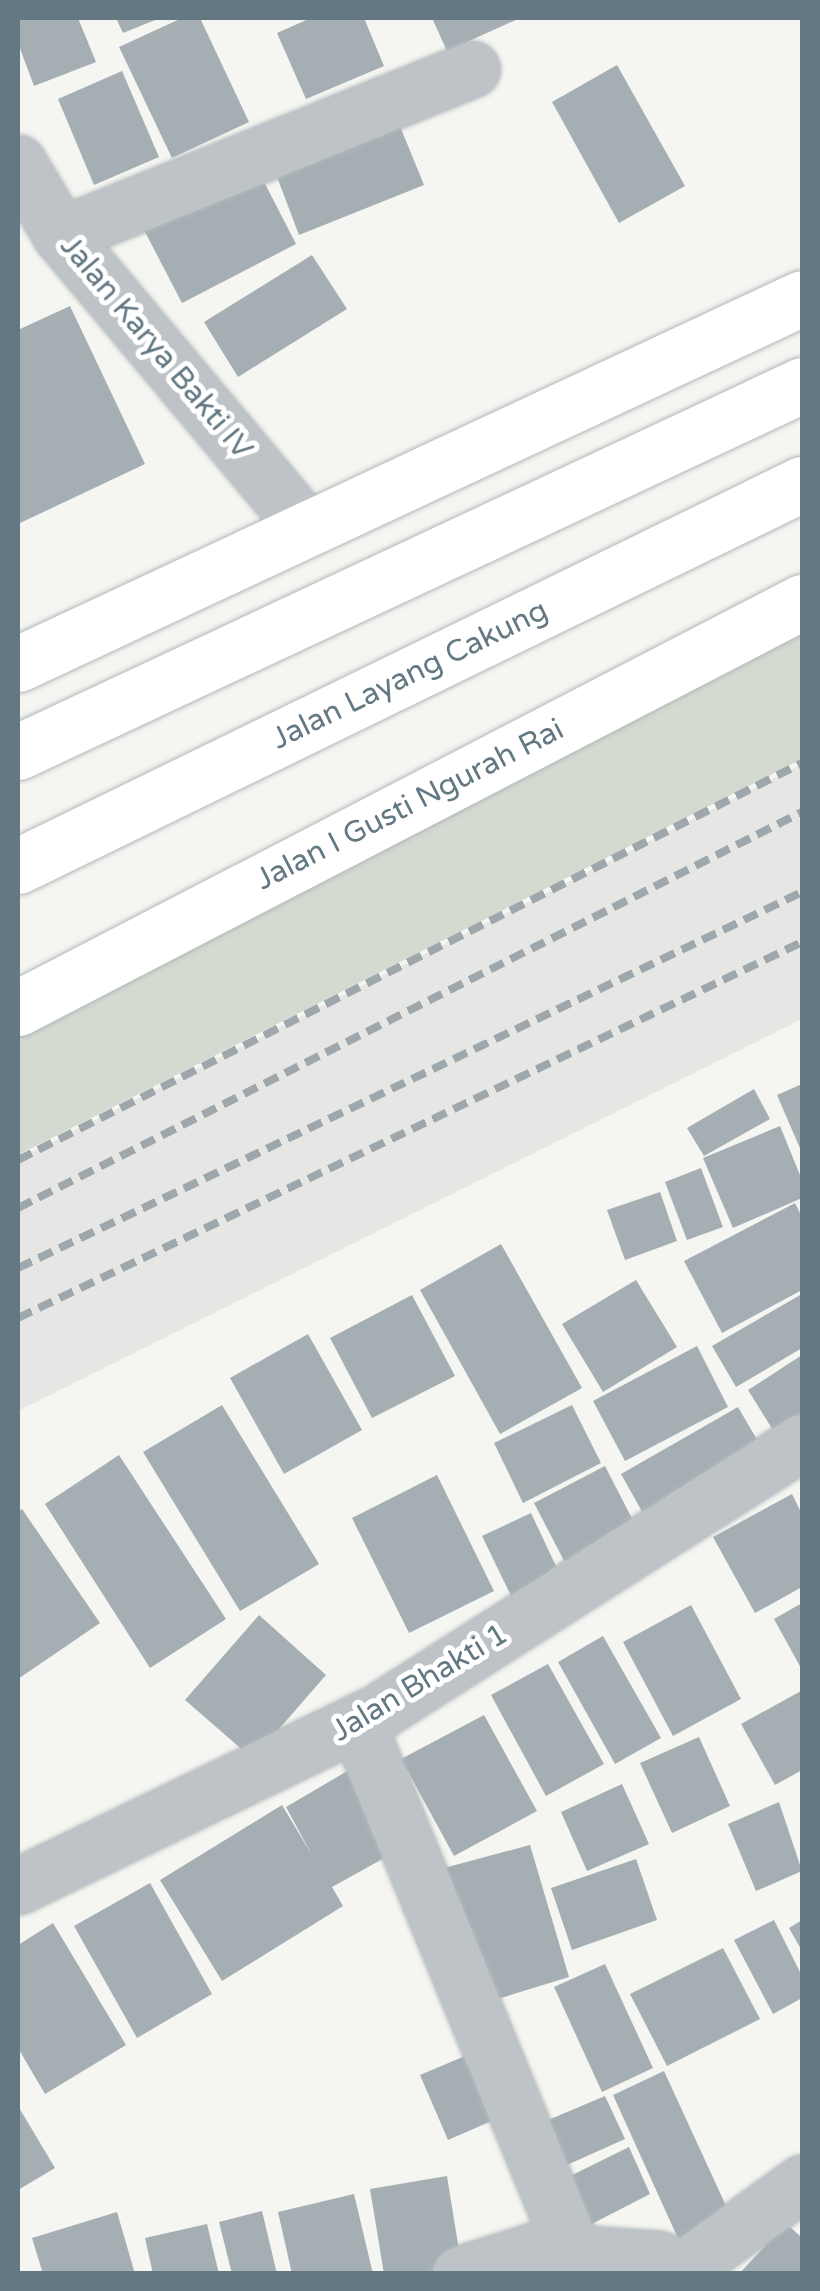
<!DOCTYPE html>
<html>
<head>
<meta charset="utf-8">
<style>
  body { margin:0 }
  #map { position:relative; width:820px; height:2291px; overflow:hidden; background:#f5f5f1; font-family:"Varela Round",sans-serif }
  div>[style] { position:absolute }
  .built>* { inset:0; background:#e6e6e5 }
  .green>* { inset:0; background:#d5dad0 }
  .building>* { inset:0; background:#a5afb3 }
  .roads { filter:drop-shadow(0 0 2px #b0b7ba) drop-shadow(0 0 2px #b0b7ba) }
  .street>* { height:55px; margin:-27.5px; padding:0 27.5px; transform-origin:27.5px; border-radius:27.5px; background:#bdc3c6 }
  .secondary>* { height:55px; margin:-27.5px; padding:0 27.5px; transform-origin:27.5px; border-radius:27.5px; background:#fff }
  .primary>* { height:55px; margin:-27.5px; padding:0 27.5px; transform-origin:27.5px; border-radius:27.5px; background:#fff }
  .rail>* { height:8px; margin-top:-4px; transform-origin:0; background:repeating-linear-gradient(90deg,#9ea7ab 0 15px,transparent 0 23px) }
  span { translate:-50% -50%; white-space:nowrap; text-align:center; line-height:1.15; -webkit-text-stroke:10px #fff; paint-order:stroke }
  .street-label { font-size:30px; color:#637883 }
  .frame { position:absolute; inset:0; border:20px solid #637883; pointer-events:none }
</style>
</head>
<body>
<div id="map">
  <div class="built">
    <div style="clip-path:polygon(802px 764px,802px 1019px,18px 1411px,18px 1159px)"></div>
  </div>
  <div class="green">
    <div style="clip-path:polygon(802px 602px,802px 759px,18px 1155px,18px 1008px)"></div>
  </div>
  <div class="building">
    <div style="clip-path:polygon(18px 18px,78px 18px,96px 62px,34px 86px,18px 43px)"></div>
    <div style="clip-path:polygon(116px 18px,160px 18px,123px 33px)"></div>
    <div style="clip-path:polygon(182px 18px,200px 18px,249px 122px,172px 158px,119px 47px)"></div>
    <div style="clip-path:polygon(311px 18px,364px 18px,384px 66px,306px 99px,277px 33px)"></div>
    <div style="clip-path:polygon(432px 18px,520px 18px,447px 51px)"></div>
    <div style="clip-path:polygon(617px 65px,685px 186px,619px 223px,552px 102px)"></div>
    <div style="clip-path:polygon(122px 71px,159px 157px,94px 185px,58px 99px)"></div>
    <div style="clip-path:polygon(395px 114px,424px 185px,299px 235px,271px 161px)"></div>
    <div style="clip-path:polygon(259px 172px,296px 244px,182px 303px,144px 230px)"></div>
    <div style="clip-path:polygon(312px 255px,347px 309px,238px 377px,204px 322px)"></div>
    <div style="clip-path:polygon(70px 306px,145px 464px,18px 524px,18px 330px)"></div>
    <div style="clip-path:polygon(802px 1084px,802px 1153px,777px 1095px)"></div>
    <div style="clip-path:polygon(754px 1089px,770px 1119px,704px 1156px,687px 1128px)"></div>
    <div style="clip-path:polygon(780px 1126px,802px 1180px,802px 1198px,733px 1228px,703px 1158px)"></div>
    <div style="clip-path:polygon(701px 1168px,723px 1227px,687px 1240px,665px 1182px)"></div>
    <div style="clip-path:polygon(660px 1192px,677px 1241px,625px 1260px,607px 1210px)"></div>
    <div style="clip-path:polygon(795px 1203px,802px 1217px,802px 1290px,722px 1333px,684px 1261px)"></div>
    <div style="clip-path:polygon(501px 1244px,582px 1388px,500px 1434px,420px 1290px)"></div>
    <div style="clip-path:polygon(636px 1280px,677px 1347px,603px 1392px,562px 1324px)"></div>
    <div style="clip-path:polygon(802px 1294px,802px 1348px,736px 1387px,712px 1346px)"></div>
    <div style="clip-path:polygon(412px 1295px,455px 1376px,372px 1418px,330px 1338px)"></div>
    <div style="clip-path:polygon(308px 1334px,362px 1430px,284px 1474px,230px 1378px)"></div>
    <div style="clip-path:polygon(697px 1346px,728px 1407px,625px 1461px,593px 1401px)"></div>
    <div style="clip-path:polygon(802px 1355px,802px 1428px,781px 1443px,748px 1390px)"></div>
    <div style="clip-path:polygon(222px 1405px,319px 1564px,240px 1611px,143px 1452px)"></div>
    <div style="clip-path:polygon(572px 1405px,601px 1463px,523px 1503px,494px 1443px)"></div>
    <div style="clip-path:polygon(738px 1407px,767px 1457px,649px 1524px,621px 1474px)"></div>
    <div style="clip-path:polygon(119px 1455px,226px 1619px,150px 1668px,45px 1504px)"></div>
    <div style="clip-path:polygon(605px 1466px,643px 1540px,572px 1576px,534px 1503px)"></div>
    <div style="clip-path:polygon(437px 1475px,494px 1591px,409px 1633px,352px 1518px)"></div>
    <div style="clip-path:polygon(792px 1494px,802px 1514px,802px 1587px,755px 1613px,713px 1537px)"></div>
    <div style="clip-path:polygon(22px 1509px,100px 1623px,18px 1679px,18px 1512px)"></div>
    <div style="clip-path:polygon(531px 1513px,564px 1583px,516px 1606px,482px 1536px)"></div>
    <div style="clip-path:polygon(802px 1603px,802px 1670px,774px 1619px)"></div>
    <div style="clip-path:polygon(691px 1605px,741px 1699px,673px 1736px,623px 1642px)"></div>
    <div style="clip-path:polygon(259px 1615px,326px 1675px,253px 1759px,185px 1700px)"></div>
    <div style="clip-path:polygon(603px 1636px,661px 1738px,615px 1764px,558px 1662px)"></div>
    <div style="clip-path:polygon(548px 1664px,604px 1764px,546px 1796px,491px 1695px)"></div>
    <div style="clip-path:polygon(801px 1691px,802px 1770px,775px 1785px,741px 1724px)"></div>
    <div style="clip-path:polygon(484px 1715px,537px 1811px,454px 1856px,401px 1759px)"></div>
    <div style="clip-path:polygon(699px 1737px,730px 1806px,672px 1833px,640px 1763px)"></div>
    <div style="clip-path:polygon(366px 1760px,397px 1851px,332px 1887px,343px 1906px,222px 1981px,160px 1880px,282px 1805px,312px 1855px,286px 1807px)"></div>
    <div style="clip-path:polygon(622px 1784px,649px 1844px,587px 1871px,561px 1812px)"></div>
    <div style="clip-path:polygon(779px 1802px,802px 1871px,756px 1891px,728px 1824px)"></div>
    <div style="clip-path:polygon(530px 1845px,569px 1977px,488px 2002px,433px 1871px)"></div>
    <div style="clip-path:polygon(636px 1859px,657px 1920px,572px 1950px,551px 1888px)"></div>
    <div style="clip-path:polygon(150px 1883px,212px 1994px,137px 2038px,74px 1926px)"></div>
    <div style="clip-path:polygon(774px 1920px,802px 1976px,802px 1998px,773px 2014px,734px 1940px)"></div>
    <div style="clip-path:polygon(802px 1920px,802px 1951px,789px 1928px)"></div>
    <div style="clip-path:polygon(53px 1923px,126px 2045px,45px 2094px,18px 2048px,18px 1945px)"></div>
    <div style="clip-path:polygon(723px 1948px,760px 2019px,667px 2066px,630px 1994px)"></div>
    <div style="clip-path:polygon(605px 1964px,653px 2068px,602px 2092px,554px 1987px)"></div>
    <div style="clip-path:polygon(484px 2048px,512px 2112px,448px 2140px,420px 2075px)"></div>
    <div style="clip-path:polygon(664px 2071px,733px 2221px,681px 2245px,613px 2095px)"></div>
    <div style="clip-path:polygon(605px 2096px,625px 2139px,558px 2169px,534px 2126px)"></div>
    <div style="clip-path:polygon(18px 2106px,55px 2168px,18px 2190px)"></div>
    <div style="clip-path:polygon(629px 2147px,650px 2194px,582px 2229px,558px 2182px)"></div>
    <div style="clip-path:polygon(447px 2176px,462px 2269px,384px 2274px,370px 2189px)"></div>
    <div style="clip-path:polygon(354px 2194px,373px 2274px,292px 2274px,278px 2212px)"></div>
    <div style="clip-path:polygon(262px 2211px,277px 2274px,232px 2274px,219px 2222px)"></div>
    <div style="clip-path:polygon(117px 2212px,135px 2274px,43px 2274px,32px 2238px)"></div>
    <div style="clip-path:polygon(786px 2223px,802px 2238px,802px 2274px,739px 2274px)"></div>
    <div style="clip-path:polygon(207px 2224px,219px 2274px,153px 2274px,145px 2238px)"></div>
  </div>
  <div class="roads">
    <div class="street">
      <div style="left:18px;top:163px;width:84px;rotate:59.2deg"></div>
      <div style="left:61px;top:235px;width:381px;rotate:50.1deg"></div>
      <div style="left:61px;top:235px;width:443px;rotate:-22deg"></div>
      <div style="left:357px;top:1723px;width:570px;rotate:67.75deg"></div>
      <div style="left:18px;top:1886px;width:400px;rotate:-25.8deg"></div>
      <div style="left:378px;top:1712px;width:503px;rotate:-32.49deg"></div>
      <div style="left:683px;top:2269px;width:147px;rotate:-35.9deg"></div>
      <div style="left:460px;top:2274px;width:80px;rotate:-17.5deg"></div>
      <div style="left:536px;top:2250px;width:123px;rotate:4.2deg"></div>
      <div style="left:659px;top:2259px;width:35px;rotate:25deg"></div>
    </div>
    <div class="secondary">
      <div style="left:18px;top:752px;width:866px;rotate:-25.08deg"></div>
      <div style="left:18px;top:866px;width:872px;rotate:-25.98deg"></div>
    </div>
    <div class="primary">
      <div style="left:18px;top:664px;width:865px;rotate:-25.02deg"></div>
      <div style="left:18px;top:1008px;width:883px;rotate:-27.38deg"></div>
    </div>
  </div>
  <div class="rail">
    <div style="left:18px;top:1160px;width:879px;rotate:-26.86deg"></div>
    <div style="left:18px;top:1208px;width:878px;rotate:-26.8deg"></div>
    <div style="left:18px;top:1268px;width:870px;rotate:-25.62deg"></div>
    <div style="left:18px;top:1318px;width:870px;rotate:-25.62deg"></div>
  </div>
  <div class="street-label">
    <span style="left:156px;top:348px;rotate:50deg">Jalan Karya Bakti IV</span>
    <span style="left:410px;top:675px;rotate:-26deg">Jalan Layang Cakung</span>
    <span style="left:410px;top:805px;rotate:-27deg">Jalan I Gusti Ngurah Rai</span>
    <span style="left:420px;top:1683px;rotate:-31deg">Jalan Bhakti 1</span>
  </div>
  <div class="frame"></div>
</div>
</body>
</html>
